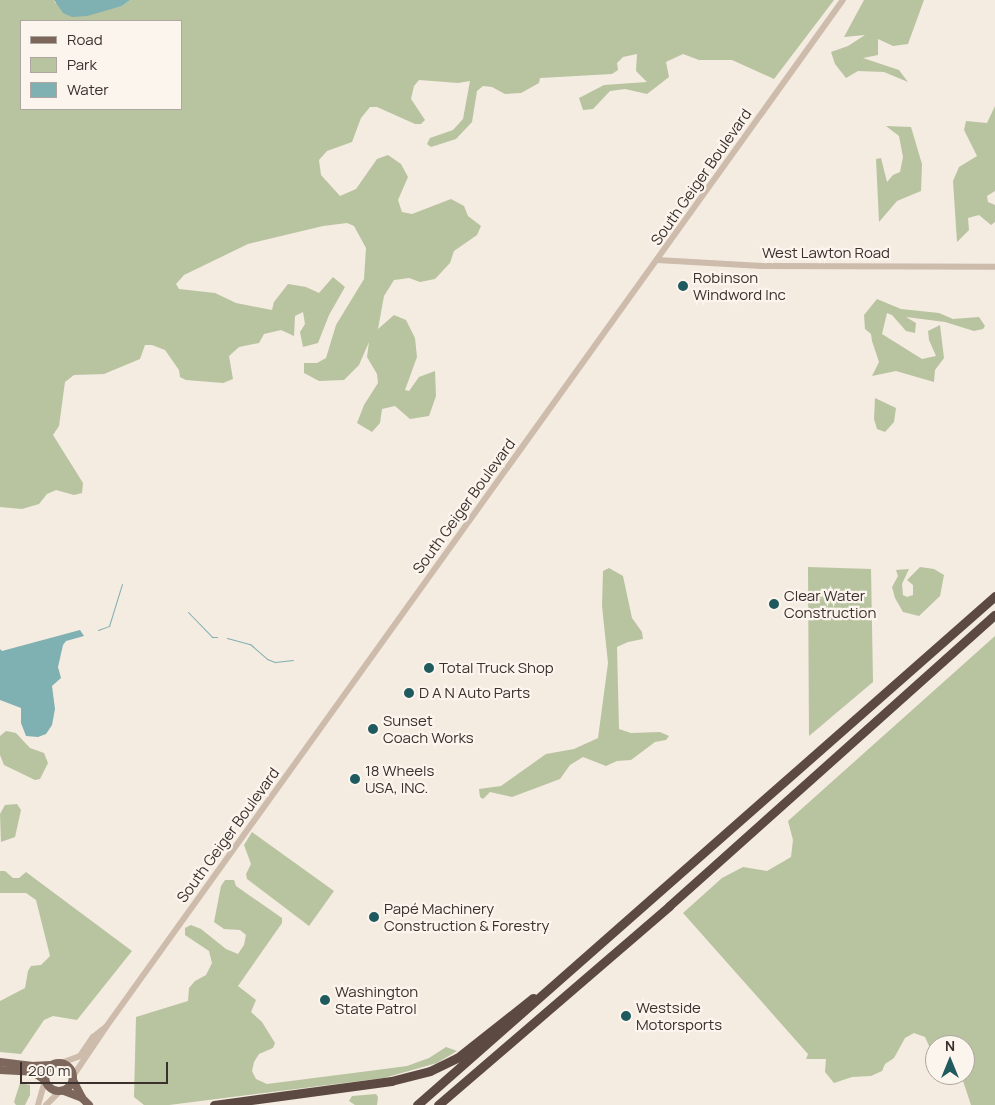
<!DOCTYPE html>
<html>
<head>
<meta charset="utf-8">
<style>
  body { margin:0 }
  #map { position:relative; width:995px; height:1105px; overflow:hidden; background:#f4ebe1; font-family:Manrope,sans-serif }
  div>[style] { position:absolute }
  .green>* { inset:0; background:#b8c4a0 }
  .water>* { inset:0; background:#7fb0b2 }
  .stream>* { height:1px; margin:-0.5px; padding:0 0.5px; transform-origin:0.5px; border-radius:0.5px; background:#7fb0b2 }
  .minor>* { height:6px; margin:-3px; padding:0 3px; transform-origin:3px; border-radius:3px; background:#cdbbac }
  .major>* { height:8px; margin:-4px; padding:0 4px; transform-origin:4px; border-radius:4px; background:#7d675c }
  .major>.ring { margin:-4px; padding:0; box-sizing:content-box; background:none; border:8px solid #7d675c; border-radius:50% }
  .highway>* { height:9px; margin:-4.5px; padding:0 4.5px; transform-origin:4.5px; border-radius:4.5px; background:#5c4a42 }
  .dots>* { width:14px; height:14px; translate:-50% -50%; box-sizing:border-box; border:2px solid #fbf5ee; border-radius:50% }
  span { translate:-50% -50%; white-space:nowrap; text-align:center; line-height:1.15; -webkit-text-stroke:4.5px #fbf5ee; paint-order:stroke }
  .street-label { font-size:15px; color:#3b302b }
  .poi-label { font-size:15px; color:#3b302b }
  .left { translate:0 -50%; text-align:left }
  .legend { position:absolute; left:20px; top:20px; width:162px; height:90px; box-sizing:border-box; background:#fbf5ee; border:1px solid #aea6a0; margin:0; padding:6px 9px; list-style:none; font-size:15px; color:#3b302b }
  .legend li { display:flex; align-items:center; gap:10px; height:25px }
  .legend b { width:25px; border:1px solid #aea6a0 }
  .north { position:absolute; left:925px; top:1035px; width:50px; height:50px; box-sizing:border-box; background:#fbf5ee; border:1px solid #aea6a0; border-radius:50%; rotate:0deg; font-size:14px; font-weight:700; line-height:20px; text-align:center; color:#3b302b }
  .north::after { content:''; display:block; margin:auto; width:18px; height:22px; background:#1f5a5e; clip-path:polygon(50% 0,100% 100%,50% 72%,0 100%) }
  .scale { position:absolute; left:20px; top:1062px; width:148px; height:22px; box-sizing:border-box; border:2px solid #3b302b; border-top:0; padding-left:6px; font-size:15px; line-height:18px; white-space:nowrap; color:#3b302b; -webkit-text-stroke:4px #fbf5ee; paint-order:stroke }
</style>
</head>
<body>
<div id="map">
  <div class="green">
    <div style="clip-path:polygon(evenodd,0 0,54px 0,55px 3px,104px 10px,122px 6px,130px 0,834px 0,774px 79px,732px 60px,699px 60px,683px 54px,666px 62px,669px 77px,647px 94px,625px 89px,610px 91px,593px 109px,583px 110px,579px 98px,604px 85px,647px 82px,636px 71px,637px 54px,623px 57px,617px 63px,618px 70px,612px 74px,540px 78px,539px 83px,521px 93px,505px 94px,492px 87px,483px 86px,477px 91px,472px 122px,456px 139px,431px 147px,427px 144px,430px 138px,453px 130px,463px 119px,470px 81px,458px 83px,419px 80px,414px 86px,411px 99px,425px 120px,421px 124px,415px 124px,377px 107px,370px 107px,361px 118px,352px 142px,327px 151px,319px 160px,321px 175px,340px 196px,356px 189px,377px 159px,388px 155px,401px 164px,408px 177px,398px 200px,402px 212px,412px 214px,451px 199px,464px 206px,468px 216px,481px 226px,477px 235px,454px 251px,450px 263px,435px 279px,420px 282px,409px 278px,394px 280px,384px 296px,378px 329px,394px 315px,406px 320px,415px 338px,417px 357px,405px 390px,409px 391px,419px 377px,435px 371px,436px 396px,429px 416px,410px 419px,395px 406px,382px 409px,380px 423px,372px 432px,357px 423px,364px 405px,378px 383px,377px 374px,367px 357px,369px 342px,359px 365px,344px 380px,319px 381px,304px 373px,304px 363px,317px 363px,326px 358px,336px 325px,364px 279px,366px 248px,354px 226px,347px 223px,323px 226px,248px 244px,184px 275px,176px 284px,179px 289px,215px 293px,236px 303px,272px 310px,274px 302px,288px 284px,306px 287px,319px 293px,333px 277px,345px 287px,329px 315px,318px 343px,303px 347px,300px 332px,305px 324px,303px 312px,295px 316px,294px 336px,281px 330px,264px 334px,259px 343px,239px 347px,229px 356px,233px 379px,223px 383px,186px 380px,180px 377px,179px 370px,165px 350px,152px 345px,145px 345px,140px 359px,104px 374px,74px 375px,65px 382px,59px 426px,53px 435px,83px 483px,82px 493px,74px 495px,56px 490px,47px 494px,39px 504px,22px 509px,0 507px,0 0,21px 21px,181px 21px,181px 109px,21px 109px,21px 21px)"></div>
    <div style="clip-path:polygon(864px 0,924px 0,908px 44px,893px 46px,878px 39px,878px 55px,863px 58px,899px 70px,908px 82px,884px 72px,858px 71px,846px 78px,835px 64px,831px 52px,848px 46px,865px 35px,844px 37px)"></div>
    <div style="clip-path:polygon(995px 106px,995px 191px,987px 196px,988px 202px,995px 205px,995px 222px,991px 225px,979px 215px,968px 218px,969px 230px,957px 242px,953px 181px,959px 167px,977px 156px,964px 130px,966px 121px,987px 123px)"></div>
    <div style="clip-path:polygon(886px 126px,911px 127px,922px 164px,921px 191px,897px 201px,879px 222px,876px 159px,881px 158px,887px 182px,893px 175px,900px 172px,903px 157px,899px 136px)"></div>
    <div style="clip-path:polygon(877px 299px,901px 309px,939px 313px,953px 319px,979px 317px,985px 326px,983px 329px,974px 331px,945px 322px,906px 317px,916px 323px,915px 333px,906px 331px,892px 315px,887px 313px,882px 334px,922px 359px,936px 356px,929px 340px,928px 331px,940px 325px,944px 358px,935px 370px,934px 382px,896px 371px,872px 376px,879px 362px,872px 341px,871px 334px,865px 329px,864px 315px)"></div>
    <div style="clip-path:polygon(875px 398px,896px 408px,894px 422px,885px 432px,877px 429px,874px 419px)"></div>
    <div style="clip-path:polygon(808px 567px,871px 569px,873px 682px,809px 736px)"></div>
    <div style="clip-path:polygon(920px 567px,934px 569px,944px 575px,940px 596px,919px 616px,903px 612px,895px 598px,892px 587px,898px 576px,896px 570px,909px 569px,902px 584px,903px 595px,907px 597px,913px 595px,913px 585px,907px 580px)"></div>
    <div style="clip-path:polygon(609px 568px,623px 576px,632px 618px,642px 632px,643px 639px,628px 642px,617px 647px,619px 729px,631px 733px,660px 732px,669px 736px,666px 740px,655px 742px,631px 760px,617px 761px,606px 766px,583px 757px,570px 765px,560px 779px,512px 797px,490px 792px,483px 799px,480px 797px,479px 789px,501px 786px,546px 754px,574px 749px,598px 738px,608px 663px,602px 606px,603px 571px)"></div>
    <div style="clip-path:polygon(995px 636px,995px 1105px,971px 1105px,962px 1078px,958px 1075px,965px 1075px,965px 1045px,935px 1045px,935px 1059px,925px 1037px,914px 1033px,905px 1038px,894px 1058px,885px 1064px,882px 1071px,871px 1076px,852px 1077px,834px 1083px,825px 1072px,826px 1059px,806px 1059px,808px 1054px,683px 913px,722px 878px,743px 867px,767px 871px,791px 857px,793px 840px,788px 821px)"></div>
    <div style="clip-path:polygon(6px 731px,16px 733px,30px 748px,44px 753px,48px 763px,40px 779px,35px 780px,4px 765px,0 755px,0 736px)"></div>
    <div style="clip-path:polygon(17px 804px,21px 810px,15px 837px,1px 842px,0 814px,5px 805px)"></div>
    <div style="clip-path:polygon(252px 832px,334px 891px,309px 926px,247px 879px,246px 874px,251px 864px,244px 845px)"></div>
    <div style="clip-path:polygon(0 871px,5px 871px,13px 878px,19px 878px,26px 872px,132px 951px,77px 1020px,53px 1016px,44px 1020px,21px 1054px,0 1052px,0 1001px,25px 988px,28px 971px,31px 966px,41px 965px,50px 956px,36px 900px,26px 893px,0 893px)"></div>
    <div style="clip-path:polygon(225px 880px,234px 880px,236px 886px,282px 918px,282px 923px,238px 986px,256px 1000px,251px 1012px,262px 1022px,275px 1043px,273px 1048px,259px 1054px,254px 1062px,252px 1071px,256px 1079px,267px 1084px,369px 1071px,407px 1066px,429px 1058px,446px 1047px,457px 1051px,437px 1063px,384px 1078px,169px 1105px,144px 1105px,134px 1097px,136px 1017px,188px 1001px,189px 988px,195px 981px,206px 975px,212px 963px,209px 951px,185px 935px,185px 928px,191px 925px,201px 929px,226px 949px,238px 954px,244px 945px,246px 935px,240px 930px,224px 929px,214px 922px,221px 886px)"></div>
    <div style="clip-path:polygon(20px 1083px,30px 1085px,30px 1095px,25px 1105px,16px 1105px,14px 1102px)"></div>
    <div style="clip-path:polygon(376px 1094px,378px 1097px,377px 1105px,355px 1105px,349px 1101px,352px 1096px)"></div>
  </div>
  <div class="water">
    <div style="clip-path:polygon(54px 0,130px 0,122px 6px,87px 16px,72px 17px,63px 13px)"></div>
    <div style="clip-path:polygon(80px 630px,84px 636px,66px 641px,63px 645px,58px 667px,61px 678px,52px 686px,55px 709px,52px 725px,46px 734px,38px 737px,26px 736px,21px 723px,21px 708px,0 700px,0 649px,2px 651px)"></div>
  </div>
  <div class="stream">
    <div style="left:188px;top:612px;width:35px;rotate:46deg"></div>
    <div style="left:212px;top:637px;width:5px"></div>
    <div style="left:98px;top:630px;width:12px;rotate:-20deg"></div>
    <div style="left:109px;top:626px;width:44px;rotate:-72.8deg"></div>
    <div style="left:227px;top:638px;width:24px;rotate:15deg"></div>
    <div style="left:250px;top:644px;width:23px;rotate:41deg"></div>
    <div style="left:267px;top:659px;width:9px;rotate:21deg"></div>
    <div style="left:275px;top:662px;width:18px;rotate:-6deg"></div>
  </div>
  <div class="minor">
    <div style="left:657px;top:260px;width:105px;rotate:3.3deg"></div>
    <div style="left:762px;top:266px;width:233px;rotate:0.2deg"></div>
    <div style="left:61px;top:1063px;width:20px;rotate:-20deg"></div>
    <div style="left:80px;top:1056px;width:23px;rotate:-56deg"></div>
    <div style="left:93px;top:1037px;width:16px;rotate:-38deg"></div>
    <div style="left:73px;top:1076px;width:59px;rotate:-56deg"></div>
    <div style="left:106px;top:1027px;width:1264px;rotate:-54.34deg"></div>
    <div style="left:38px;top:1105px;width:25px;rotate:-74deg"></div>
    <div style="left:46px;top:1105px;width:18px;rotate:-45deg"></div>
  </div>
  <div class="major">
    <div style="left:0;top:1062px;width:31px;rotate:7deg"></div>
    <div style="left:31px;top:1066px;width:20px;rotate:-3deg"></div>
    <div class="ring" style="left:45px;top:1063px;width:20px;height:20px"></div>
    <div style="left:0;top:1070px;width:33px;rotate:3deg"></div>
    <div style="left:33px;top:1072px;width:14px;rotate:34deg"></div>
    <div style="left:73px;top:1080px;width:20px;rotate:63deg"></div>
    <div style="left:82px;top:1098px;width:10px;rotate:45deg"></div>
    <div style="left:64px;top:1091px;width:19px;rotate:21deg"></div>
  </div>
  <div class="highway">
    <div style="left:214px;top:1105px;width:179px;rotate:-7.7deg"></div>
    <div style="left:391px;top:1081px;width:40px;rotate:-14.4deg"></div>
    <div style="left:430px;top:1071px;width:30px;rotate:-26deg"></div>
    <div style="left:457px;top:1058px;width:97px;rotate:-38.3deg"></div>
    <div style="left:417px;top:1105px;width:770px;rotate:-41.37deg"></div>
    <div style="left:438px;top:1105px;width:305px;rotate:-40.7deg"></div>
    <div style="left:669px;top:906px;width:437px;rotate:-41.8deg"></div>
  </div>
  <div class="dots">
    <div style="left:683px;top:286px;background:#1f5a5e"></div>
    <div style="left:774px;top:604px;background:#1f5a5e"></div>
    <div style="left:429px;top:668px;background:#1f5a5e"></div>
    <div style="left:409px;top:693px;background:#1f5a5e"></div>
    <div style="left:373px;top:729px;background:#1f5a5e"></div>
    <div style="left:355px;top:779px;background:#1f5a5e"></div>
    <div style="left:374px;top:917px;background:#1f5a5e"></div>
    <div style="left:325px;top:1000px;background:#1f5a5e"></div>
    <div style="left:626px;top:1016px;background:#1f5a5e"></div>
  </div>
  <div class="street-label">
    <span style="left:701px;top:177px;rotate:-55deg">South Geiger Boulevard</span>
    <span style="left:826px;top:253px">West Lawton Road</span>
    <span style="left:464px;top:506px;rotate:-54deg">South Geiger Boulevard</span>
    <span style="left:228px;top:835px;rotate:-54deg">South Geiger Boulevard</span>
  </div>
  <div class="poi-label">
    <span class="left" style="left:693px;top:286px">Robinson<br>Windword Inc</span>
    <span class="left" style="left:784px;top:604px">Clear Water<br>Construction</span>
    <span class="left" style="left:439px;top:668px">Total Truck Shop</span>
    <span class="left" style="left:419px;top:693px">D A N Auto Parts</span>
    <span class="left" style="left:383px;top:729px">Sunset<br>Coach Works</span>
    <span class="left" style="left:365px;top:779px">18 Wheels<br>USA, INC.</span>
    <span class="left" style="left:384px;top:917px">Papé Machinery<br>Construction &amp; Forestry</span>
    <span class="left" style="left:335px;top:1000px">Washington<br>State Patrol</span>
    <span class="left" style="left:636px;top:1016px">Westside<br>Motorsports</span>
  </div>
  <ul class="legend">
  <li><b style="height:6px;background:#7d675c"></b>Road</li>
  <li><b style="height:14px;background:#b8c4a0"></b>Park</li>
  <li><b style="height:14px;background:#7fb0b2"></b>Water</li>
  </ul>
  <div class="north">N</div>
  <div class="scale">200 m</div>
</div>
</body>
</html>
